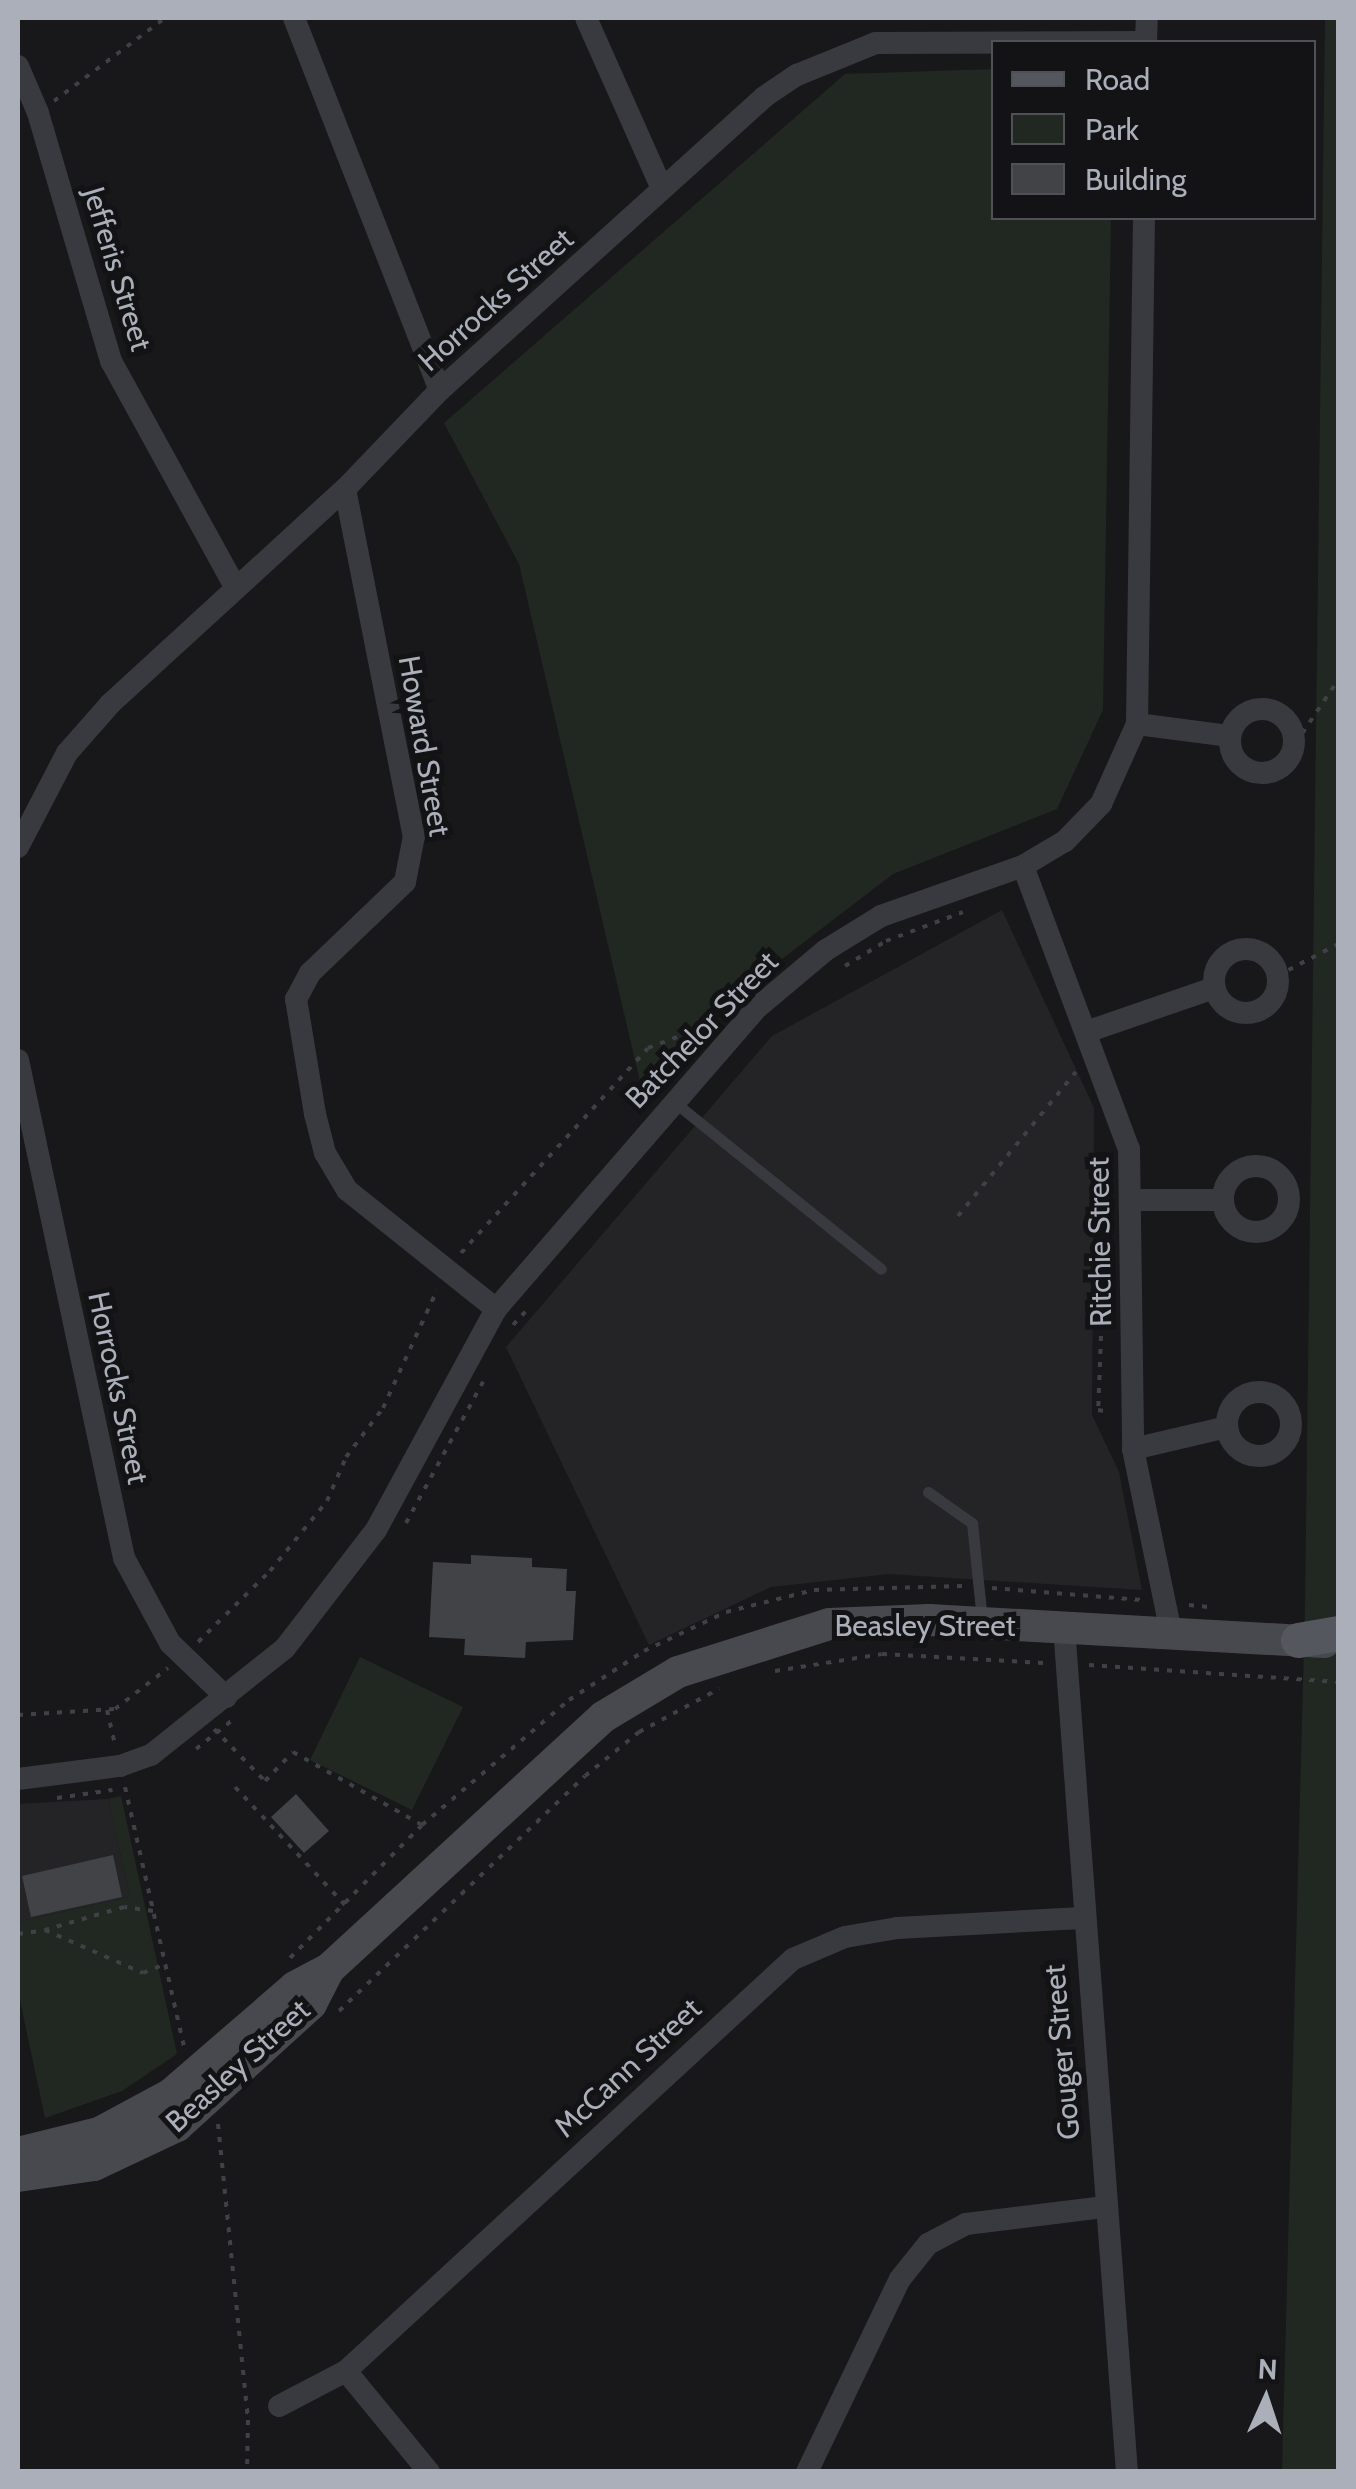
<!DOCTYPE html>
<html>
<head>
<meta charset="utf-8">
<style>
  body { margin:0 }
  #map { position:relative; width:1356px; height:2489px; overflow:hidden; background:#18181a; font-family:Cabin,sans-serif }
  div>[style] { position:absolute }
  .built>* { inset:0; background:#242427 }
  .green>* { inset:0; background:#202821 }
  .building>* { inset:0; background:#424347 }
  .path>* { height:4px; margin-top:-2px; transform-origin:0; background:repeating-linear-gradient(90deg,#3f4146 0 5px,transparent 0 13px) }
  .lane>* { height:11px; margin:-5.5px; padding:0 5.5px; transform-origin:5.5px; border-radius:5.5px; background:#393a3f }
  .street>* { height:22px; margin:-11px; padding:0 11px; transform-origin:11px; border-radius:11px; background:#393a3f }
  .street>.ring { margin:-11px; padding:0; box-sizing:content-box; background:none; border:22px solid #393a3f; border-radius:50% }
  .secondary>* { height:32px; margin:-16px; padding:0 16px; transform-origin:16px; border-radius:16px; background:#47494f }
  .primary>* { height:35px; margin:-17.5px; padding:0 17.5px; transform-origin:17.5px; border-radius:17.5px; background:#55575e }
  span { translate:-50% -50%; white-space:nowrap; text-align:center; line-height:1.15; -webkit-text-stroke:10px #131315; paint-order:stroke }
  .street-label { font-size:30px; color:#aaafba }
  .frame { position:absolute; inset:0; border:20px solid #aaafba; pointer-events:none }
  .legend { position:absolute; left:991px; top:40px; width:325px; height:180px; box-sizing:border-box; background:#131315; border:2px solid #4f5157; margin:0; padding:12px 18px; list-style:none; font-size:30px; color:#aaafba }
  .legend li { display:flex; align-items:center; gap:20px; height:50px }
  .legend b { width:50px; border:2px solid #4f5157 }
  .north { position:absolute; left:1216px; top:2349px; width:100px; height:100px; -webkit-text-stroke:8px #131315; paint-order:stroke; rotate:3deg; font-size:28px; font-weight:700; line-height:40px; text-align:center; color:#aaafba }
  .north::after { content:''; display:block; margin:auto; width:35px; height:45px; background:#aaafba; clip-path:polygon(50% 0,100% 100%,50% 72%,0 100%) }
</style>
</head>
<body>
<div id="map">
  <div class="built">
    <div style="clip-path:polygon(1002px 910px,1094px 1108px,1092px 1415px,1119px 1472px,1142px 1590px,888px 1574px,771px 1587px,649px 1645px,506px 1347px,772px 1036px)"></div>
    <div style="clip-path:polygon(108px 1799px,130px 1897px,18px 1922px,18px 1804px)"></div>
  </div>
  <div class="green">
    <div style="clip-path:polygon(1325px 18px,1338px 18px,1338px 2471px,1282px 2471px,1305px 1608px)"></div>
    <div style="clip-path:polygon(993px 69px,994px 218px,1111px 218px,1103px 710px,1057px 809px,893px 874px,761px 975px,641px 1086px,519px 564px,444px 423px,845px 74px)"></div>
    <div style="clip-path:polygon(360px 1657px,463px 1707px,412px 1810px,310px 1760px)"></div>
    <div style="clip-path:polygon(121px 1796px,177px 2054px,122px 2091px,45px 2118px,18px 1991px,18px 1922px,130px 1897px,108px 1799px)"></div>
  </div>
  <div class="building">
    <div style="clip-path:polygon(471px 1555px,532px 1558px,532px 1567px,567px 1569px,566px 1591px,576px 1591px,573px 1640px,526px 1642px,525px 1658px,464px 1655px,465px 1639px,429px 1637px,433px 1562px,471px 1564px)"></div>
    <div style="clip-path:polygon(296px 1794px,329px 1831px,304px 1853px,271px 1817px)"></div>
    <div style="clip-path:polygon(113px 1855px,122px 1897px,31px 1917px,22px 1876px)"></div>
  </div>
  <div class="path">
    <div style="left:1228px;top:18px;width:98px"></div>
    <div style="left:54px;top:101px;width:139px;rotate:-36.8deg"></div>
    <div style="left:1295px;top:744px;width:77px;rotate:-56.1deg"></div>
    <div style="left:845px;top:966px;width:48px;rotate:-31.4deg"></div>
    <div style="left:886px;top:941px;width:82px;rotate:-20.6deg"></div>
    <div style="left:1277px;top:976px;width:69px;rotate:-27.7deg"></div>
    <div style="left:1108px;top:1154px;width:256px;rotate:92.2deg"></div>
    <div style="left:1098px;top:1410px;width:12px;rotate:9deg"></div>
    <div style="left:958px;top:1216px;width:186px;rotate:-50.7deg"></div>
    <div style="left:461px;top:1253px;width:277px;rotate:-47.6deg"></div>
    <div style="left:648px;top:1048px;width:68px;rotate:-20.6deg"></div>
    <div style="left:513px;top:1325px;width:21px;rotate:-47deg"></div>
    <div style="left:406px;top:1523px;width:161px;rotate:-61.4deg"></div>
    <div style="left:992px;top:1588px;width:150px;rotate:4.6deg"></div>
    <div style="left:1189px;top:1605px;width:20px;rotate:6deg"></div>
    <div style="left:198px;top:1642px;width:101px;rotate:-44.6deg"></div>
    <div style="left:270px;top:1571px;width:90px;rotate:-50.8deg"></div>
    <div style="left:327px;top:1501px;width:48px;rotate:-66.6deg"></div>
    <div style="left:346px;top:1457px;width:61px;rotate:-52.9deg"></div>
    <div style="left:383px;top:1408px;width:130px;rotate:-65.4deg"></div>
    <div style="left:1089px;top:1665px;width:250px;rotate:3.9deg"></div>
    <div style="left:775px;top:1671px;width:108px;rotate:-9deg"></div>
    <div style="left:882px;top:1654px;width:162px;rotate:3.2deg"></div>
    <div style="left:107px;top:1710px;width:35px;rotate:77deg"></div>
    <div style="left:18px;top:1715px;width:97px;rotate:-3.5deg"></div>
    <div style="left:115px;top:1709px;width:67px;rotate:-37.7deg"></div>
    <div style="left:214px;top:1729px;width:73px;rotate:45.6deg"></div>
    <div style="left:265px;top:1781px;width:40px;rotate:-46deg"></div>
    <div style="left:293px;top:1752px;width:148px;rotate:29.5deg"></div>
    <div style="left:196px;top:1749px;width:50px;rotate:-38.5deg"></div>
    <div style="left:125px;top:1787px;width:266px;rotate:77.2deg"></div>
    <div style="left:235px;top:1787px;width:164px;rotate:47deg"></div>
    <div style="left:57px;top:1798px;width:56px;rotate:-8.3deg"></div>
    <div style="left:153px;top:1911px;width:29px;rotate:-172deg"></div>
    <div style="left:124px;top:1907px;width:82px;rotate:163.8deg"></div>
    <div style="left:45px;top:1930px;width:107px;rotate:23.7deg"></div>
    <div style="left:143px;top:1973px;width:22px;rotate:-22deg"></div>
    <div style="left:18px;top:1934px;width:27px;rotate:-8deg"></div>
    <div style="left:290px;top:1958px;width:187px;rotate:-45.2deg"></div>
    <div style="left:422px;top:1825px;width:193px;rotate:-40.4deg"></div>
    <div style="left:569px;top:1700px;width:90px;rotate:-33.2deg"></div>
    <div style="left:644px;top:1651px;width:91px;rotate:-25.4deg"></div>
    <div style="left:726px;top:1612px;width:91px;rotate:-14deg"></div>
    <div style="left:814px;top:1590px;width:149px;rotate:-1.5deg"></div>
    <div style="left:339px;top:2011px;width:340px;rotate:-43.7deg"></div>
    <div style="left:585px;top:1776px;width:70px;rotate:-39.2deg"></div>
    <div style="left:639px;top:1732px;width:91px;rotate:-28.3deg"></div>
    <div style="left:218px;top:2124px;width:298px;rotate:84.2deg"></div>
    <div style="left:248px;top:2420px;width:52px;rotate:91.1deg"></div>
  </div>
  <div class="lane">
    <div style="left:673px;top:1101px;width:267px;rotate:38.9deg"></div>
    <div style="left:928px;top:1492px;width:54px;rotate:35.2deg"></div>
    <div style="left:972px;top:1523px;width:97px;rotate:84.1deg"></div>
  </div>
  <div class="street">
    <div style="left:294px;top:18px;width:400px;rotate:68.6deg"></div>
    <div style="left:586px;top:18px;width:187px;rotate:66deg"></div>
    <div style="left:18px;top:66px;width:51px;rotate:66.9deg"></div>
    <div style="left:38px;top:113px;width:259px;rotate:73.6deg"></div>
    <div style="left:111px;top:361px;width:258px;rotate:61.2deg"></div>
    <div style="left:345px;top:489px;width:354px;rotate:78.8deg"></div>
    <div style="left:414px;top:836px;width:47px;rotate:101.1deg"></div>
    <div style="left:405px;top:882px;width:132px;rotate:136.2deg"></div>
    <div style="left:310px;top:973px;width:30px;rotate:118deg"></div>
    <div style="left:296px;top:999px;width:117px;rotate:80.6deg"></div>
    <div style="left:315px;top:1114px;width:40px;rotate:75.6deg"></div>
    <div style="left:325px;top:1153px;width:43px;rotate:59.3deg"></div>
    <div style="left:347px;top:1190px;width:191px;rotate:38.6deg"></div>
    <div class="ring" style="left:1230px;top:709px;width:42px;height:42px"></div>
    <div style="left:1137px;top:724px;width:94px;rotate:7.4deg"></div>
    <div style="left:18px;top:847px;width:106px;rotate:-62.5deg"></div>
    <div style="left:67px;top:753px;width:65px;rotate:-48.7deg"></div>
    <div style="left:110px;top:704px;width:319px;rotate:-42.5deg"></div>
    <div style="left:345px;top:489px;width:137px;rotate:-46.2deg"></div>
    <div style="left:440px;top:390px;width:437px;rotate:-42.1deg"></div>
    <div style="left:764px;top:97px;width:40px;rotate:-34deg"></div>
    <div style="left:797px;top:75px;width:85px;rotate:-22.1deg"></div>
    <div style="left:876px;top:43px;width:270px;rotate:-0.2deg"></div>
    <div style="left:1146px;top:42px;width:24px;rotate:-88deg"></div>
    <div style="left:1023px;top:866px;width:302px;rotate:69.5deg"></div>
    <div style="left:1129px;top:1149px;width:300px;rotate:89.2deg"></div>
    <div style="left:1133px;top:1449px;width:188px;rotate:78.3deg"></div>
    <div class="ring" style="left:1214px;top:949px;width:42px;height:42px"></div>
    <div style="left:1089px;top:1031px;width:132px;rotate:-19deg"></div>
    <div style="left:18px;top:1060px;width:509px;rotate:77.98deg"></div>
    <div style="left:124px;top:1558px;width:97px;rotate:61.6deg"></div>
    <div style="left:170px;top:1643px;width:78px;rotate:44deg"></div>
    <div class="ring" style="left:1223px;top:1166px;width:44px;height:44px"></div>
    <div style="left:1131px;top:1200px;width:91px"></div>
    <div class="ring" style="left:1227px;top:1392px;width:42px;height:42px"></div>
    <div style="left:1133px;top:1449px;width:97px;rotate:-13.2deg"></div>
    <div style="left:1064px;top:1627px;width:847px;rotate:85.74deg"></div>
    <div style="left:18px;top:1779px;width:103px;rotate:-7.3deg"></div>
    <div style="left:120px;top:1766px;width:33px;rotate:-20deg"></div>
    <div style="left:151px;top:1755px;width:171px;rotate:-38.6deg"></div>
    <div style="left:285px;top:1648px;width:149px;rotate:-52.4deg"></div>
    <div style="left:376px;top:1530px;width:251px;rotate:-61.5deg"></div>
    <div style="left:496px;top:1309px;width:400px;rotate:-49.1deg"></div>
    <div style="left:758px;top:1007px;width:89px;rotate:-40deg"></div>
    <div style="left:826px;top:950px;width:65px;rotate:-31.7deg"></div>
    <div style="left:881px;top:916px;width:151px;rotate:-19.4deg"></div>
    <div style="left:1023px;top:866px;width:49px;rotate:-30.8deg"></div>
    <div style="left:1065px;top:841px;width:52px;rotate:-45.8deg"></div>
    <div style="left:1101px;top:804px;width:88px;rotate:-65.8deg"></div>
    <div style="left:1137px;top:724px;width:506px;rotate:-89.21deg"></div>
    <div style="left:346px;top:2371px;width:131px;rotate:50.6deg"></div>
    <div style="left:279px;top:2406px;width:76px;rotate:-27.6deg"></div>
    <div style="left:346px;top:2371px;width:608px;rotate:-42.67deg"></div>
    <div style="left:793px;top:1959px;width:56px;rotate:-22.9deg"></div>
    <div style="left:845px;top:1937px;width:53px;rotate:-9.8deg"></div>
    <div style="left:897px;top:1928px;width:185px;rotate:-3.1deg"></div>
    <div style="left:807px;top:2472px;width:214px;rotate:-64.3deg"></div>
    <div style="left:900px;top:2279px;width:45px;rotate:-51.3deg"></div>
    <div style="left:928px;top:2244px;width:43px;rotate:-27.8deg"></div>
    <div style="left:966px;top:2224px;width:140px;rotate:-7deg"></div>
  </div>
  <div class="secondary">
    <div style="left:18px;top:2153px;width:83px;rotate:-13.9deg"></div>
    <div style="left:99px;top:2133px;width:81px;rotate:-28.2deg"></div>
    <div style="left:170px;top:2095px;width:165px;rotate:-40.8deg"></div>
    <div style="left:295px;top:1987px;width:38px;rotate:-28deg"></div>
    <div style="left:329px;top:1969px;width:372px;rotate:-42.6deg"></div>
    <div style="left:603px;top:1717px;width:87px;rotate:-31deg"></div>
    <div style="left:678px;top:1672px;width:158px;rotate:-17.6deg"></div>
    <div style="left:829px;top:1624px;width:100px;rotate:-2.3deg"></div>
    <div style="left:929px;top:1620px;width:396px;rotate:3.2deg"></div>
    <div style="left:18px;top:2176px;width:77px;rotate:-8.2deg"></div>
    <div style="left:94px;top:2165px;width:92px;rotate:-25.2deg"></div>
    <div style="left:177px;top:2126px;width:181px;rotate:-42.3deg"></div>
    <div style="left:311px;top:2004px;width:39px;rotate:-63deg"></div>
  </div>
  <div class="primary">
    <div style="left:1298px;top:1640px;width:41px;rotate:-9.9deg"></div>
  </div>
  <div class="street-label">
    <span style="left:117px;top:269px;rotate:73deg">Jefferis Street</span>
    <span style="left:496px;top:300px;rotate:-42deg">Horrocks Street</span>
    <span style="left:424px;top:746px;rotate:80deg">Howard Street</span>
    <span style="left:702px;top:1030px;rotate:-46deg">Batchelor Street</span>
    <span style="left:1100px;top:1242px;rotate:-91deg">Ritchie Street</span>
    <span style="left:118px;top:1388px;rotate:78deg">Horrocks Street</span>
    <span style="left:925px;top:1626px">Beasley Street</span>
    <span style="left:1062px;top:2052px;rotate:-95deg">Gouger Street</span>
    <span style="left:238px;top:2066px;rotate:-42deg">Beasley Street</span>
    <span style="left:628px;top:2068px;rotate:-43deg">McCann Street</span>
  </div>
  <div class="frame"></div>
  <ul class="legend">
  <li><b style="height:12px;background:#55575e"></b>Road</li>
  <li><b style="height:28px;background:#202821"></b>Park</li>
  <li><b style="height:28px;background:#424347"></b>Building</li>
  </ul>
  <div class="north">N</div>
</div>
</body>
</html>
